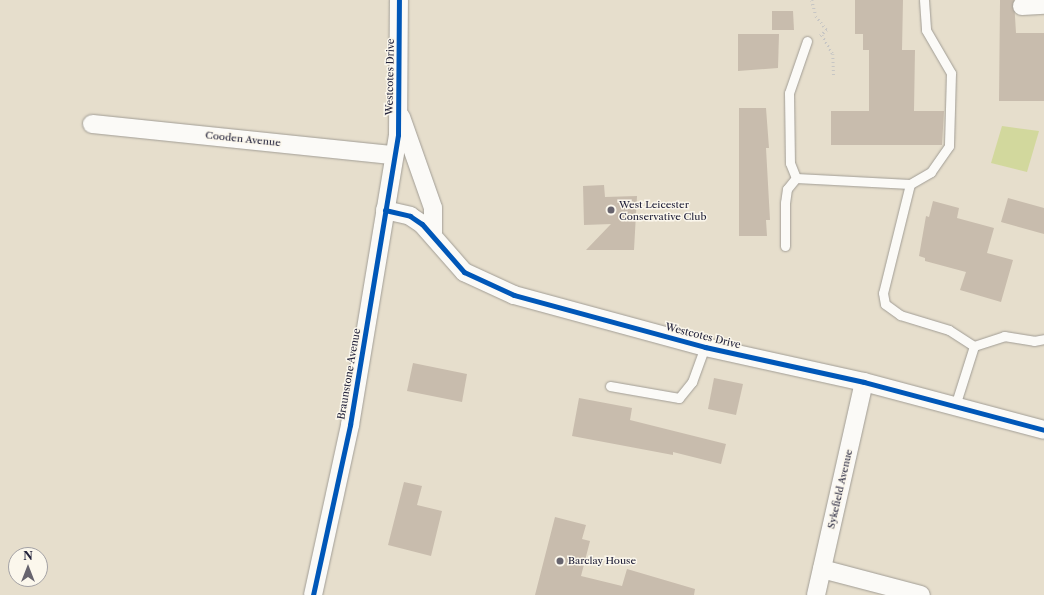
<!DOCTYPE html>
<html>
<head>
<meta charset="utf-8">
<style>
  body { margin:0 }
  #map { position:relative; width:1044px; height:595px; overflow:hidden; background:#e6decc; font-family:"Libre Caslon Text",serif }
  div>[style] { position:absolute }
  .green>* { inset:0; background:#d2d89d }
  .building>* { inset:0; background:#c8bcad }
  .path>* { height:2.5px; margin-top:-1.25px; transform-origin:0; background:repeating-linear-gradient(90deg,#c7c6c4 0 1px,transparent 0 4px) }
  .roads { filter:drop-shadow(0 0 1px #a19d95) drop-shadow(0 0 1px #a19d95) }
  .service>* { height:9px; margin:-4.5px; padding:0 4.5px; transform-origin:4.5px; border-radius:4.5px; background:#fbfaf7 }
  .minor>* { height:18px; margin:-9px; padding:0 9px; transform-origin:9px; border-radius:9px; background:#fbfaf7 }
  .cycleway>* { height:5px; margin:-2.5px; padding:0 2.5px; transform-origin:2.5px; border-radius:2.5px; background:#0057b8 }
  .dots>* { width:11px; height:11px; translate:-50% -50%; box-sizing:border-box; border:2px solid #fbf7ec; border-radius:50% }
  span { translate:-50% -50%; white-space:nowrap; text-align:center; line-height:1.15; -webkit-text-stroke:3px #fbf7ec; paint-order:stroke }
  .street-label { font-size:10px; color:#22223b }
  .poi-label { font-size:10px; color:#22223b }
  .left { translate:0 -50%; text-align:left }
  .north { position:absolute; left:8px; top:547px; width:40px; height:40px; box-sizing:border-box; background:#fbf7ec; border:1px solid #a4a2a5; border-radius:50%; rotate:0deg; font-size:11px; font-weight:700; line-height:16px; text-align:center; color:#22223b }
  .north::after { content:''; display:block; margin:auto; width:14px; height:18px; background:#67646e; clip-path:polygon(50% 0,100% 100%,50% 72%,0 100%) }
</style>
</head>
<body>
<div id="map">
  <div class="green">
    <div style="clip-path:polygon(1002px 126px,1039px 131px,1027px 172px,991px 163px)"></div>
  </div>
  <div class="building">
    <div style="clip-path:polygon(855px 0,903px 0,902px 50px,915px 50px,914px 111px,944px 111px,942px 145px,831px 145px,831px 111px,869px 111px,869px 50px,863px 50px,863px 34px,855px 34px)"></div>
    <div style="clip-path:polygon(1000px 0,1014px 0,1016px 33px,1044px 33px,1044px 101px,999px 101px)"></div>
    <div style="clip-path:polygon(772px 11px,793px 11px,794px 30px,772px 30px)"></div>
    <div style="clip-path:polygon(738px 34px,779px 34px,778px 68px,738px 71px)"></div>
    <div style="clip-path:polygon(739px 108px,766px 108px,769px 148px,766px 148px,770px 220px,766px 220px,767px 236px,739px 236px)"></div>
    <div style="clip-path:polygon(604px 185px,605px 197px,637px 196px,634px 250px,586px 250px,611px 224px,584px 225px,583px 186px)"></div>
    <div style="clip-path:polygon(1008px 198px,1044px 208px,1044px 234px,1001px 222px)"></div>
    <div style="clip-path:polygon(933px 201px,959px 208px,957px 218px,994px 228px,987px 253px,1013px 260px,1001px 302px,960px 290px,966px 272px,925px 261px,925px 258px,919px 256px,926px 216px,929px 217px)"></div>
    <div style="clip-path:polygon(413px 363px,467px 374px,462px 402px,407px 391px)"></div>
    <div style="clip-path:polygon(714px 378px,743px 384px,736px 415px,708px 409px)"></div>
    <div style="clip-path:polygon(579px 398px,632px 408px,630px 420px,726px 444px,721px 464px,673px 452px,673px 455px,572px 436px)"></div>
    <div style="clip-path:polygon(404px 482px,422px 486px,417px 505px,442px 511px,431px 556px,388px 545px)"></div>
    <div style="clip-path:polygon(555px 517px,586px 525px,582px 539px,590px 541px,581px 576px,622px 586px,627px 569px,695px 589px,694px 595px,535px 595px)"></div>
  </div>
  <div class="path">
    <div style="left:812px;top:0;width:16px;rotate:76deg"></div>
    <div style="left:816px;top:16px;width:18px;rotate:52deg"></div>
    <div style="left:827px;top:30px;width:9px;rotate:139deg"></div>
    <div style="left:822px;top:35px;width:22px;rotate:60deg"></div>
    <div style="left:833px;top:54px;width:23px;rotate:88deg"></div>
  </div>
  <div class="roads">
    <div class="service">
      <div style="left:924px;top:0;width:30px;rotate:86deg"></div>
      <div style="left:926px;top:30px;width:50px;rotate:59.8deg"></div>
      <div style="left:951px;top:73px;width:73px;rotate:91.6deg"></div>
      <div style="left:949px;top:146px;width:32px;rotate:125deg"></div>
      <div style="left:931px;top:172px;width:24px;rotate:150deg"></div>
      <div style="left:910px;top:184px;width:112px;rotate:103.9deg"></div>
      <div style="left:883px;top:293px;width:11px;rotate:80deg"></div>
      <div style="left:885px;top:304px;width:19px;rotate:36deg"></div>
      <div style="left:900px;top:315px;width:51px;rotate:17deg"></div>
      <div style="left:949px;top:330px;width:30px;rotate:33deg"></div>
      <div style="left:974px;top:346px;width:32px;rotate:-18deg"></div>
      <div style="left:1004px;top:336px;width:30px;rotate:9deg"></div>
      <div style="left:1034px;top:341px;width:10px;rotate:-11deg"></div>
      <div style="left:807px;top:41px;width:55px;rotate:109.1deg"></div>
      <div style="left:789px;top:93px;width:70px;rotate:89.2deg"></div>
      <div style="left:790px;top:163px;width:16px;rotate:68deg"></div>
      <div style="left:796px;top:178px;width:114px;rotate:3deg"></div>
      <div style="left:785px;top:246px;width:43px;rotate:-90deg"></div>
      <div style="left:785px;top:203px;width:14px;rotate:-82deg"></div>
      <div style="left:787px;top:189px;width:14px;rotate:-51deg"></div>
      <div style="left:610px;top:386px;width:70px;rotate:9.9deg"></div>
      <div style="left:679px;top:398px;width:21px;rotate:-51deg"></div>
      <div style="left:692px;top:382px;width:37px;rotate:-70deg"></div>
      <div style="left:955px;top:406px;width:63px;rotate:-72.4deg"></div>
    </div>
    <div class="minor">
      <div style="left:1022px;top:6px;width:22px;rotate:-3deg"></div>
      <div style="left:401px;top:117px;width:96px;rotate:70.6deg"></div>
      <div style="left:433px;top:208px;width:25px;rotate:90deg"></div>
      <div style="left:92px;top:124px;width:304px;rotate:5.9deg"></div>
      <div style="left:385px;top:210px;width:26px;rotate:13deg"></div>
      <div style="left:410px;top:216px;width:14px;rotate:34deg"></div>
      <div style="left:422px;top:224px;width:64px;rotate:48.8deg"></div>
      <div style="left:464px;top:272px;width:55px;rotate:24.7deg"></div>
      <div style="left:514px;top:295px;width:198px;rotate:15.2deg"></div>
      <div style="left:705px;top:347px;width:163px;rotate:12.4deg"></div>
      <div style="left:864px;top:382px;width:186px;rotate:14.9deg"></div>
      <div style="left:822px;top:569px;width:102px;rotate:14.7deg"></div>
      <div style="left:313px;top:595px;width:174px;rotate:-77.7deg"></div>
      <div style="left:350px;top:425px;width:294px;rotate:-80.6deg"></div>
      <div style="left:398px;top:135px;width:135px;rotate:-89.6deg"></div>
      <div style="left:816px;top:595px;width:218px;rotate:-77.3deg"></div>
    </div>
  </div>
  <div class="cycleway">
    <div style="left:385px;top:210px;width:26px;rotate:13deg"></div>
    <div style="left:410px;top:216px;width:14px;rotate:34deg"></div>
    <div style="left:422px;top:224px;width:64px;rotate:48.8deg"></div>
    <div style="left:464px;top:272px;width:55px;rotate:24.7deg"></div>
    <div style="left:514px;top:295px;width:198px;rotate:15.2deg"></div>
    <div style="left:705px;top:347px;width:163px;rotate:12.4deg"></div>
    <div style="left:864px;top:382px;width:186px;rotate:14.9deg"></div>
    <div style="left:313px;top:595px;width:174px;rotate:-77.7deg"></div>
    <div style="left:350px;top:425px;width:294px;rotate:-80.6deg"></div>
    <div style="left:398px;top:135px;width:135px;rotate:-89.6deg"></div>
  </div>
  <div class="dots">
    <div style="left:611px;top:210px;background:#67646e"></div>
    <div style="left:560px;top:561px;background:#67646e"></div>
  </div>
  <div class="street-label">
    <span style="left:390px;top:77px;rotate:-89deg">Westcotes Drive</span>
    <span style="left:243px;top:139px;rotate:6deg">Cooden Avenue</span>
    <span style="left:703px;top:336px;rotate:14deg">Westcotes Drive</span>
    <span style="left:349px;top:374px;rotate:-80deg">Braunstone Avenue</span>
    <span style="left:840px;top:489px;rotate:-77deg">Sykefield Avenue</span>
  </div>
  <div class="poi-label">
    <span class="left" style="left:619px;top:210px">West Leicester<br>Conservative Club</span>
    <span class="left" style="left:568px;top:561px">Barclay House</span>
  </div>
  <div class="north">N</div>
</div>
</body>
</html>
